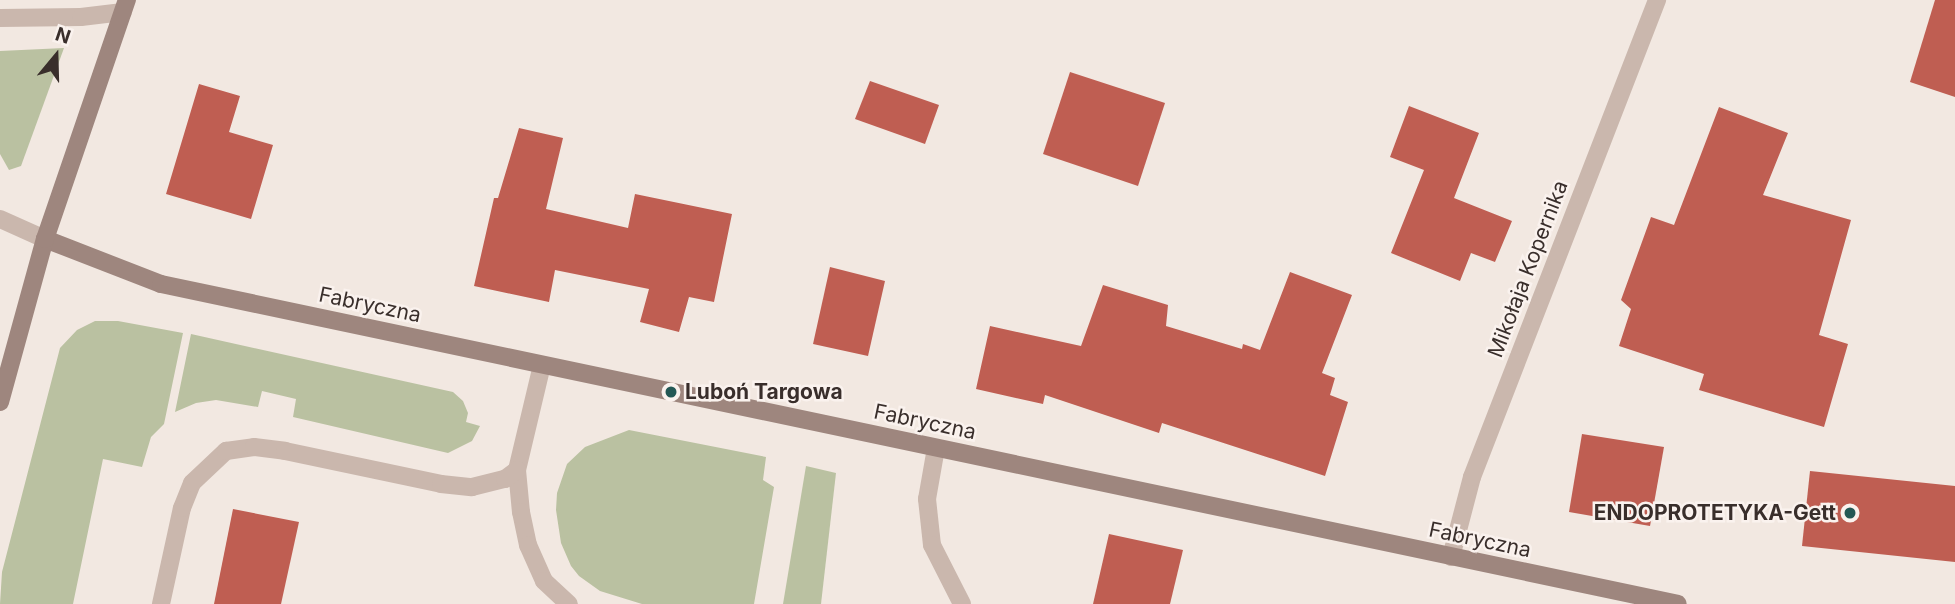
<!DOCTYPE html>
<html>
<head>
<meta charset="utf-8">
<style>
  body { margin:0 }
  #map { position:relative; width:1955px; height:604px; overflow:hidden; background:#f2e8e1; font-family:Inter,sans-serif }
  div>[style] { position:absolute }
  .green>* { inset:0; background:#bac1a1 }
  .building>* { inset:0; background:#bf5e52 }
  .lane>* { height:18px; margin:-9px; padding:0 9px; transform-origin:9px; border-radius:9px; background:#cab7ad }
  .street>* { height:18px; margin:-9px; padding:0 9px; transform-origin:9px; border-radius:9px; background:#cab7ad }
  .secondary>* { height:18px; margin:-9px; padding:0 9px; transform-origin:9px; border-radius:9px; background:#9e867e }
  .dots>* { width:19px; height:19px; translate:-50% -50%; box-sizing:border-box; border:4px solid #faf2ee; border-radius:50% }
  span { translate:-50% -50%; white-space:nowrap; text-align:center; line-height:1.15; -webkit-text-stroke:5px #faf2ee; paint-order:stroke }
  .street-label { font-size:21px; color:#392e2b }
  .poi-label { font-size:21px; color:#392e2b; font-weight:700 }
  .left { translate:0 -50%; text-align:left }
  .right { translate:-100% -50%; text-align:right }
  .north { position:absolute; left:21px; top:21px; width:70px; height:70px; -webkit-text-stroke:5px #faf2ee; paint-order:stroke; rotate:19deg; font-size:19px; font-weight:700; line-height:28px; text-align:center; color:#392e2b }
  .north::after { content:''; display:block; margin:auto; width:24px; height:32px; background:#392e2b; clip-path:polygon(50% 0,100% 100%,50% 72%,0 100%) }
</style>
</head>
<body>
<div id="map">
  <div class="green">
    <div style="clip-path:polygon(64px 48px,21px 166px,9px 170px,0 154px,0 51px)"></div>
    <div style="clip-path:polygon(95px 321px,118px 321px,183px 333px,164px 424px,151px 437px,142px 467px,103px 459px,73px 604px,0 604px,2px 572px,60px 348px,77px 330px)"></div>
    <div style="clip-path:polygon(191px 334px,453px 392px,463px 401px,468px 413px,466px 422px,480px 426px,472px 441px,448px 453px,293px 417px,296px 399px,262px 391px,258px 407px,216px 400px,196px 403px,175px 412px)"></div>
    <div style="clip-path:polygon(629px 430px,766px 457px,763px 480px,774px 487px,754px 604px,642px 604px,600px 591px,579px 576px,571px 566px,561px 543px,556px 510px,557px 493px,567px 464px,585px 447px)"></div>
    <div style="clip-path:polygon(806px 466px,836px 473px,821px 604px,783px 604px)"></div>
  </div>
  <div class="building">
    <div style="clip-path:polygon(1935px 0,1955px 0,1955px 97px,1910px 82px)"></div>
    <div style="clip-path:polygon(1070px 72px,1165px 103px,1138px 186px,1043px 154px)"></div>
    <div style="clip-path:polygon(870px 81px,939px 105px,925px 144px,855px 119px)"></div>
    <div style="clip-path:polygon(199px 84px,240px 96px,229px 132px,273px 145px,251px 219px,166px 194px)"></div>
    <div style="clip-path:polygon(1409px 106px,1479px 133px,1454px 198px,1512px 221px,1495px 262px,1471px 253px,1460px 281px,1391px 253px,1424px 170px,1390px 157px)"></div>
    <div style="clip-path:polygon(1719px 107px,1788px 133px,1763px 195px,1851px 220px,1819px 335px,1848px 344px,1824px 427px,1699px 390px,1704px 374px,1619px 346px,1631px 309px,1621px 300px,1651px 217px,1674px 225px)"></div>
    <div style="clip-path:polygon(519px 128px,563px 138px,546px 209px,628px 228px,635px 194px,732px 214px,714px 302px,689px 297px,679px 332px,640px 322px,649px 289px,555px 270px,549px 302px,474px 286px,494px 198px,498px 198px)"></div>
    <div style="clip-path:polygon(830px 267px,885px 281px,868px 356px,813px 344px)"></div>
    <div style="clip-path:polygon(1290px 272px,1352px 295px,1322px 373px,1335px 378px,1330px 395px,1348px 402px,1325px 476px,1162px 423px,1159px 433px,1045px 395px,1043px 404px,976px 389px,990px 326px,1081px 346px,1103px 285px,1168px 305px,1166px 326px,1242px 349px,1243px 344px,1260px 350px)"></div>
    <div style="clip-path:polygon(1582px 434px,1664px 447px,1650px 526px,1569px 512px)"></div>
    <div style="clip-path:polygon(1810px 471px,1955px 486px,1955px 562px,1802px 546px)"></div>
    <div style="clip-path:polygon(233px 509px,299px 522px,281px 604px,214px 604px)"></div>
    <div style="clip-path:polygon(1109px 534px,1183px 550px,1170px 604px,1093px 604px)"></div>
  </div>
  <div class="lane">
    <div style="left:0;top:18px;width:81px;rotate:-0.7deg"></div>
    <div style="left:81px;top:17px;width:42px;rotate:-6.8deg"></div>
    <div style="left:542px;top:365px;width:108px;rotate:103.4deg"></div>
    <div style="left:517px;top:470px;width:42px;rotate:84.6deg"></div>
    <div style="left:521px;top:512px;width:34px;rotate:78deg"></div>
    <div style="left:528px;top:545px;width:39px;rotate:66deg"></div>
    <div style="left:544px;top:581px;width:34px;rotate:43deg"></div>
    <div style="left:161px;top:604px;width:98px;rotate:-77.7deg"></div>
    <div style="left:182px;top:508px;width:27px;rotate:-68deg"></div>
    <div style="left:192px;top:483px;width:47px;rotate:-43.3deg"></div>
    <div style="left:226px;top:451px;width:28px;rotate:-8deg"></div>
    <div style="left:254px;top:447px;width:31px;rotate:7deg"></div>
    <div style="left:285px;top:451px;width:159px;rotate:11.9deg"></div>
    <div style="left:441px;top:484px;width:31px;rotate:6deg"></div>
    <div style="left:472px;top:487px;width:34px;rotate:-14deg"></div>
    <div style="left:505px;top:479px;width:15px;rotate:-37deg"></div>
  </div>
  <div class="street">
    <div style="left:0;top:219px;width:49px;rotate:24deg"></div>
    <div style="left:936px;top:448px;width:52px;rotate:100deg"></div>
    <div style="left:927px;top:499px;width:46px;rotate:83.8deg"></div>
    <div style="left:932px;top:545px;width:66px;rotate:63deg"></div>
    <div style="left:1451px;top:557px;width:83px;rotate:-75.3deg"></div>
    <div style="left:1472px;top:477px;width:512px;rotate:-68.8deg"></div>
  </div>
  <div class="secondary">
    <div style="left:45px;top:239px;width:124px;rotate:21.2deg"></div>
    <div style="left:161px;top:284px;width:1550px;rotate:11.91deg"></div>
    <div style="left:0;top:402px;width:169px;rotate:-74.6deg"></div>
    <div style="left:45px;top:239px;width:253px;rotate:-71.1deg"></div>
  </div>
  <div class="dots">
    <div style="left:671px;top:392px;background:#235855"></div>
    <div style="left:1850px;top:513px;background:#235855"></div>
  </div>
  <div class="street-label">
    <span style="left:1528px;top:269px;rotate:-69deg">Mikołaja Kopernika</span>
    <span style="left:370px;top:305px;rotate:12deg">Fabryczna</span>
    <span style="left:925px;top:422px;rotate:12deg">Fabryczna</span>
    <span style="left:1480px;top:540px;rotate:12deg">Fabryczna</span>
  </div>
  <div class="poi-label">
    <span class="left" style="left:685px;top:392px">Luboń Targowa</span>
    <span class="right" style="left:1836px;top:513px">ENDOPROTETYKA-Gett</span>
  </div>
  <div class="north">N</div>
</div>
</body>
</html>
